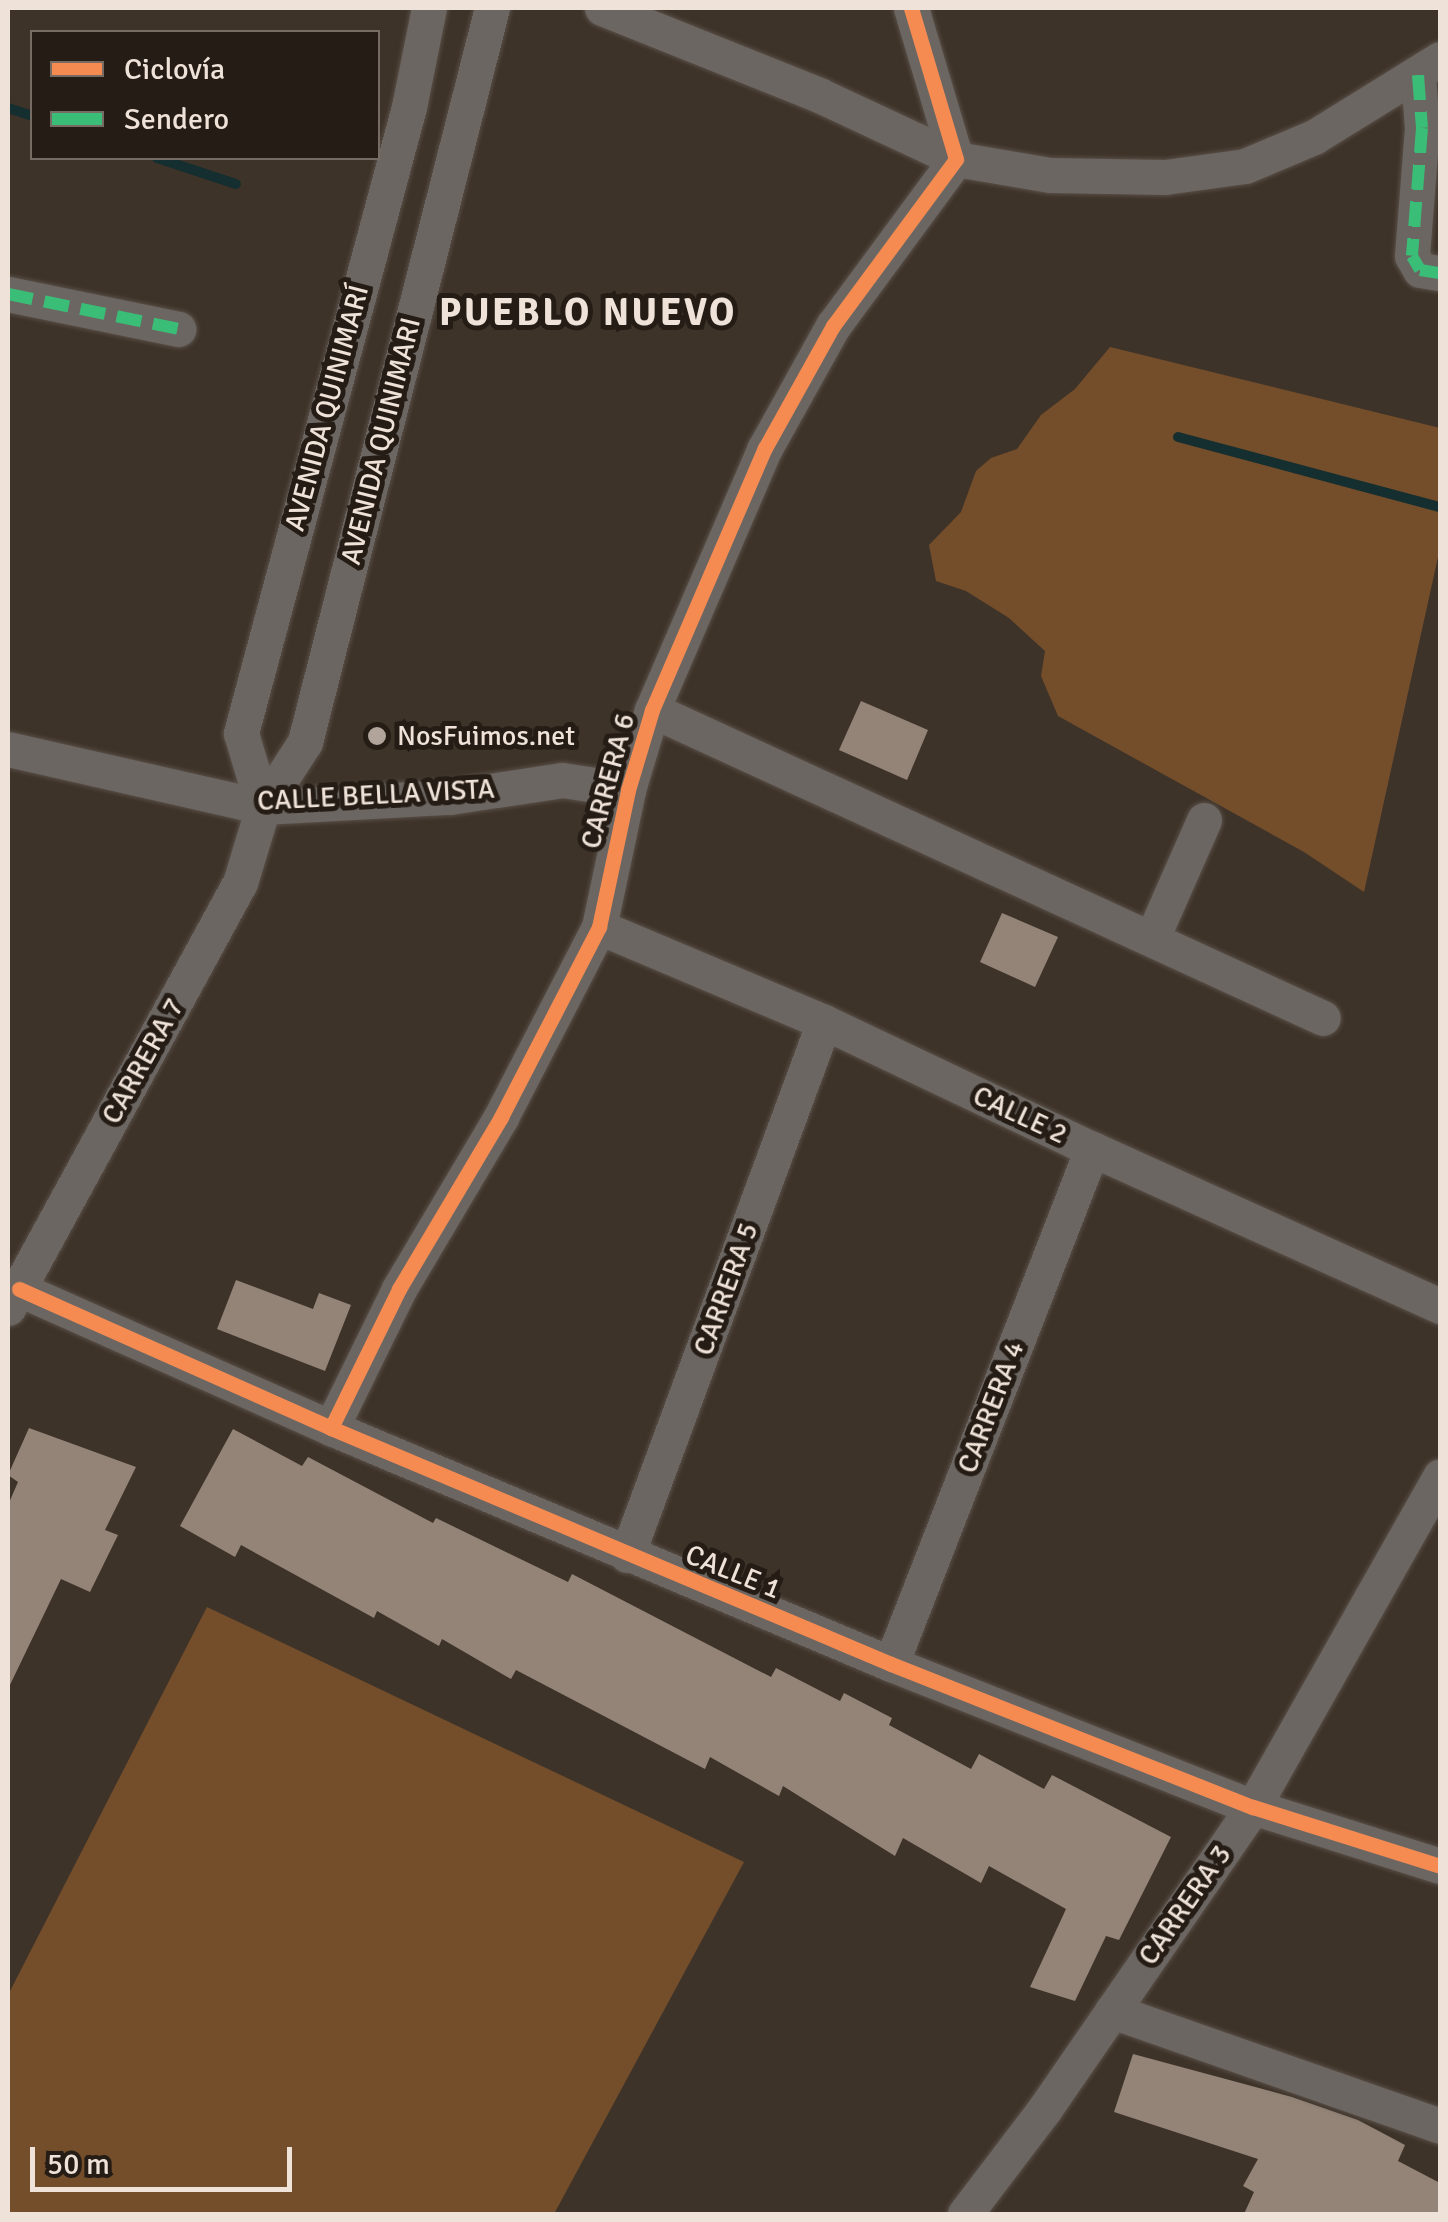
<!DOCTYPE html>
<html>
<head>
<meta charset="utf-8">
<style>
  body { margin:0 }
  #map { position:relative; width:1448px; height:2222px; overflow:hidden; background:#3e3329; font-family:Signika,sans-serif }
  div>[style] { position:absolute }
  .green>* { inset:0; background:#744e2b }
  .stream>* { height:10px; margin:-5px; padding:0 5px; transform-origin:5px; border-radius:5px; background:#152e2f }
  .building>* { inset:0; background:#938477 }
  .roads { filter:drop-shadow(0 0 2px #594f47) drop-shadow(0 0 2px #594f47) }
  .minor>* { height:35px; margin:-17.5px; padding:0 17.5px; transform-origin:17.5px; border-radius:17.5px; background:#6b6662 }
  .quiet>* { height:12px; margin-top:-6px; transform-origin:0; background:repeating-linear-gradient(90deg,#3abd76 0 25px,transparent 0 37px) }
  .cycleway>* { height:15px; margin:-7.5px; padding:0 7.5px; transform-origin:7.5px; border-radius:7.5px; background:#f68b52 }
  .dots>* { width:28px; height:28px; translate:-50% -50%; box-sizing:border-box; border:5px solid #251d15; border-radius:50% }
  span { translate:-50% -50%; white-space:nowrap; text-align:center; line-height:1.15; -webkit-text-stroke:10px #251d15; paint-order:stroke }
  .street-label { font-size:28px; color:#efe2d8 }
  .poi-label { font-size:28px; color:#efe2d8 }
  .left { translate:0 -50%; text-align:left }
  .district-label { font-size:38px; color:#efe2d8; font-weight:700; letter-spacing:2.5px }
  .frame { position:absolute; inset:0; border:10px solid #efe2d8; pointer-events:none }
  .legend { position:absolute; left:30px; top:30px; width:350px; height:130px; box-sizing:border-box; background:#251d15; border:2px solid #766c63; margin:0; padding:12px 18px; list-style:none; font-size:30px; color:#efe2d8 }
  .legend li { display:flex; align-items:center; gap:20px; height:50px }
  .legend b { width:50px; border:2px solid #766c63 }
  .scale { position:absolute; left:30px; top:2147px; width:262px; height:45px; box-sizing:border-box; border:5px solid #efe2d8; border-top:0; padding-left:12px; font-size:30px; line-height:35px; white-space:nowrap; color:#efe2d8; -webkit-text-stroke:8px #251d15; paint-order:stroke }
</style>
</head>
<body>
<div id="map">
  <div class="green">
    <div style="clip-path:polygon(1110px 347px,1440px 428px,1440px 548px,1364px 892px,1304px 852px,1058px 716px,1041px 676px,1045px 651px,1009px 618px,966px 591px,936px 581px,929px 545px,961px 512px,976px 471px,991px 458px,1017px 449px,1041px 415px,1075px 389px)"></div>
    <div style="clip-path:polygon(207px 1607px,744px 1862px,554px 2214px,8px 2214px,8px 1995px)"></div>
  </div>
  <div class="stream">
    <div style="left:8px;top:108px;width:25px;rotate:18deg"></div>
    <div style="left:157px;top:158px;width:83px;rotate:18.2deg"></div>
    <div style="left:1178px;top:437px;width:271px;rotate:15deg"></div>
  </div>
  <div class="building">
    <div style="clip-path:polygon(861px 701px,928px 730px,907px 780px,839px 750px)"></div>
    <div style="clip-path:polygon(1002px 913px,1058px 937px,1035px 987px,980px 962px)"></div>
    <div style="clip-path:polygon(236px 1280px,313px 1309px,319px 1293px,351px 1305px,325px 1371px,217px 1329px)"></div>
    <div style="clip-path:polygon(29px 1428px,136px 1467px,105px 1530px,118px 1535px,90px 1592px,61px 1579px,8px 1689px,8px 1505px,18px 1482px,8px 1475px)"></div>
    <div style="clip-path:polygon(233px 1429px,302px 1466px,308px 1457px,433px 1523px,436px 1518px,568px 1582px,572px 1574px,771px 1677px,776px 1668px,840px 1701px,844px 1693px,892px 1718px,889px 1725px,971px 1769px,979px 1754px,1044px 1789px,1052px 1775px,1171px 1837px,1119px 1940px,1106px 1936px,1075px 2001px,1030px 1987px,1066px 1909px,989px 1866px,981px 1883px,903px 1838px,895px 1856px,783px 1786px,779px 1796px,710px 1757px,705px 1769px,516px 1670px,511px 1679px,442px 1639px,439px 1646px,377px 1611px,374px 1618px,241px 1545px,235px 1557px,180px 1526px)"></div>
    <div style="clip-path:polygon(1133px 2054px,1292px 2097px,1358px 2120px,1405px 2145px,1398px 2161px,1440px 2183px,1440px 2214px,1244px 2214px,1254px 2192px,1243px 2186px,1258px 2159px,1114px 2112px)"></div>
  </div>
  <div class="roads">
    <div class="minor">
      <div style="left:602px;top:8px;width:234px;rotate:21.8deg"></div>
      <div style="left:819px;top:95px;width:151px;rotate:25deg"></div>
      <div style="left:956px;top:159px;width:95px;rotate:9.7deg"></div>
      <div style="left:1050px;top:175px;width:115px;rotate:1deg"></div>
      <div style="left:1165px;top:177px;width:81px;rotate:-7.8deg"></div>
      <div style="left:1245px;top:166px;width:75px;rotate:-22.8deg"></div>
      <div style="left:1314px;top:137px;width:148px;rotate:-31.8deg"></div>
      <div style="left:1418px;top:75px;width:53px;rotate:85.7deg"></div>
      <div style="left:1422px;top:128px;width:128px;rotate:94.5deg"></div>
      <div style="left:1412px;top:256px;width:16px;rotate:60deg"></div>
      <div style="left:1420px;top:270px;width:20px;rotate:9deg"></div>
      <div style="left:8px;top:294px;width:174px;rotate:11.6deg"></div>
      <div style="left:652px;top:710px;width:738px;rotate:24.66deg"></div>
      <div style="left:8px;top:749px;width:262px;rotate:12.8deg"></div>
      <div style="left:263px;top:807px;width:187px;rotate:-3.1deg"></div>
      <div style="left:450px;top:797px;width:113px;rotate:-8.6deg"></div>
      <div style="left:562px;top:780px;width:67px;rotate:8.6deg"></div>
      <div style="left:263px;top:807px;width:77px;rotate:-106.6deg"></div>
      <div style="left:241px;top:733px;width:648px;rotate:-74.98deg"></div>
      <div style="left:409px;top:107px;width:101px;rotate:-78.6deg"></div>
      <div style="left:599px;top:927px;width:244px;rotate:22.9deg"></div>
      <div style="left:824px;top:1022px;width:297px;rotate:25.4deg"></div>
      <div style="left:1092px;top:1149px;width:382px;rotate:24.3deg"></div>
      <div style="left:1152px;top:938px;width:129px;rotate:-66.2deg"></div>
      <div style="left:19px;top:1289px;width:342px;rotate:24deg"></div>
      <div style="left:331px;top:1428px;width:608px;rotate:22.85deg"></div>
      <div style="left:891px;top:1664px;width:389px;rotate:21.6deg"></div>
      <div style="left:1253px;top:1807px;width:196px;rotate:17.5deg"></div>
      <div style="left:8px;top:1308px;width:484px;rotate:-61.4deg"></div>
      <div style="left:240px;top:883px;width:79px;rotate:-73.2deg"></div>
      <div style="left:263px;top:807px;width:77px;rotate:-57.1deg"></div>
      <div style="left:305px;top:742px;width:757px;rotate:-75.71deg"></div>
      <div style="left:331px;top:1428px;width:155px;rotate:-63.9deg"></div>
      <div style="left:399px;top:1289px;width:200px;rotate:-59.3deg"></div>
      <div style="left:501px;top:1117px;width:214px;rotate:-62.7deg"></div>
      <div style="left:599px;top:927px;width:140px;rotate:-78deg"></div>
      <div style="left:628px;top:790px;width:84px;rotate:-73.3deg"></div>
      <div style="left:652px;top:710px;width:285px;rotate:-66.7deg"></div>
      <div style="left:765px;top:448px;width:140px;rotate:-60.9deg"></div>
      <div style="left:833px;top:326px;width:207px;rotate:-53.6deg"></div>
      <div style="left:956px;top:159px;width:158px;rotate:-106.6deg"></div>
      <div style="left:627px;top:1555px;width:568px;rotate:-69.72deg"></div>
      <div style="left:891px;top:1664px;width:553px;rotate:-68.68deg"></div>
      <div style="left:1112px;top:2011px;width:348px;rotate:19.3deg"></div>
      <div style="left:965px;top:2214px;width:131px;rotate:-52.8deg"></div>
      <div style="left:1044px;top:2110px;width:368px;rotate:-55.4deg"></div>
      <div style="left:1253px;top:1807px;width:380px;rotate:-60.5deg"></div>
    </div>
  </div>
  <div class="quiet">
    <div style="left:1418px;top:75px;width:53px;rotate:85.7deg"></div>
    <div style="left:1422px;top:128px;width:128px;rotate:94.5deg"></div>
    <div style="left:1412px;top:256px;width:16px;rotate:60deg"></div>
    <div style="left:1420px;top:270px;width:20px;rotate:9deg"></div>
    <div style="left:8px;top:294px;width:174px;rotate:11.6deg"></div>
  </div>
  <div class="cycleway">
    <div style="left:19px;top:1289px;width:342px;rotate:24deg"></div>
    <div style="left:331px;top:1428px;width:608px;rotate:22.85deg"></div>
    <div style="left:891px;top:1664px;width:389px;rotate:21.6deg"></div>
    <div style="left:1253px;top:1807px;width:196px;rotate:17.5deg"></div>
    <div style="left:331px;top:1428px;width:155px;rotate:-63.9deg"></div>
    <div style="left:399px;top:1289px;width:200px;rotate:-59.3deg"></div>
    <div style="left:501px;top:1117px;width:214px;rotate:-62.7deg"></div>
    <div style="left:599px;top:927px;width:140px;rotate:-78deg"></div>
    <div style="left:628px;top:790px;width:84px;rotate:-73.3deg"></div>
    <div style="left:652px;top:710px;width:285px;rotate:-66.7deg"></div>
    <div style="left:765px;top:448px;width:140px;rotate:-60.9deg"></div>
    <div style="left:833px;top:326px;width:207px;rotate:-53.6deg"></div>
    <div style="left:956px;top:159px;width:158px;rotate:-106.6deg"></div>
  </div>
  <div class="dots">
    <div style="left:377px;top:736px;background:#b1a59b"></div>
  </div>
  <div class="street-label">
    <span style="left:327px;top:408px;rotate:-75deg">AVENIDA QUINIMARÍ</span>
    <span style="left:381px;top:441px;rotate:-76deg">AVENIDA QUINIMARI</span>
    <span style="left:608px;top:781px;rotate:-75deg">CARRERA 6</span>
    <span style="left:376px;top:795px;rotate:-3deg">CALLE BELLA VISTA</span>
    <span style="left:143px;top:1061px;rotate:-61deg">CARRERA 7</span>
    <span style="left:1020px;top:1115px;rotate:25deg">CALLE 2</span>
    <span style="left:726px;top:1289px;rotate:-70deg">CARRERA 5</span>
    <span style="left:991px;top:1407px;rotate:-69deg">CARRERA 4</span>
    <span style="left:733px;top:1572px;rotate:22deg">CALLE 1</span>
    <span style="left:1185px;top:1905px;rotate:-55deg">CARRERA 3</span>
  </div>
  <div class="poi-label">
    <span class="left" style="left:397px;top:736px">NosFuimos.net</span>
  </div>
  <div class="district-label">
    <span style="left:588px;top:313px">PUEBLO NUEVO</span>
  </div>
  <div class="frame"></div>
  <ul class="legend">
  <li><b style="height:12px;background:#f68b52"></b>Ciclovía</li>
  <li><b style="height:12px;background:#3abd76"></b>Sendero</li>
  </ul>
  <div class="scale">50 m</div>
</div>
</body>
</html>
